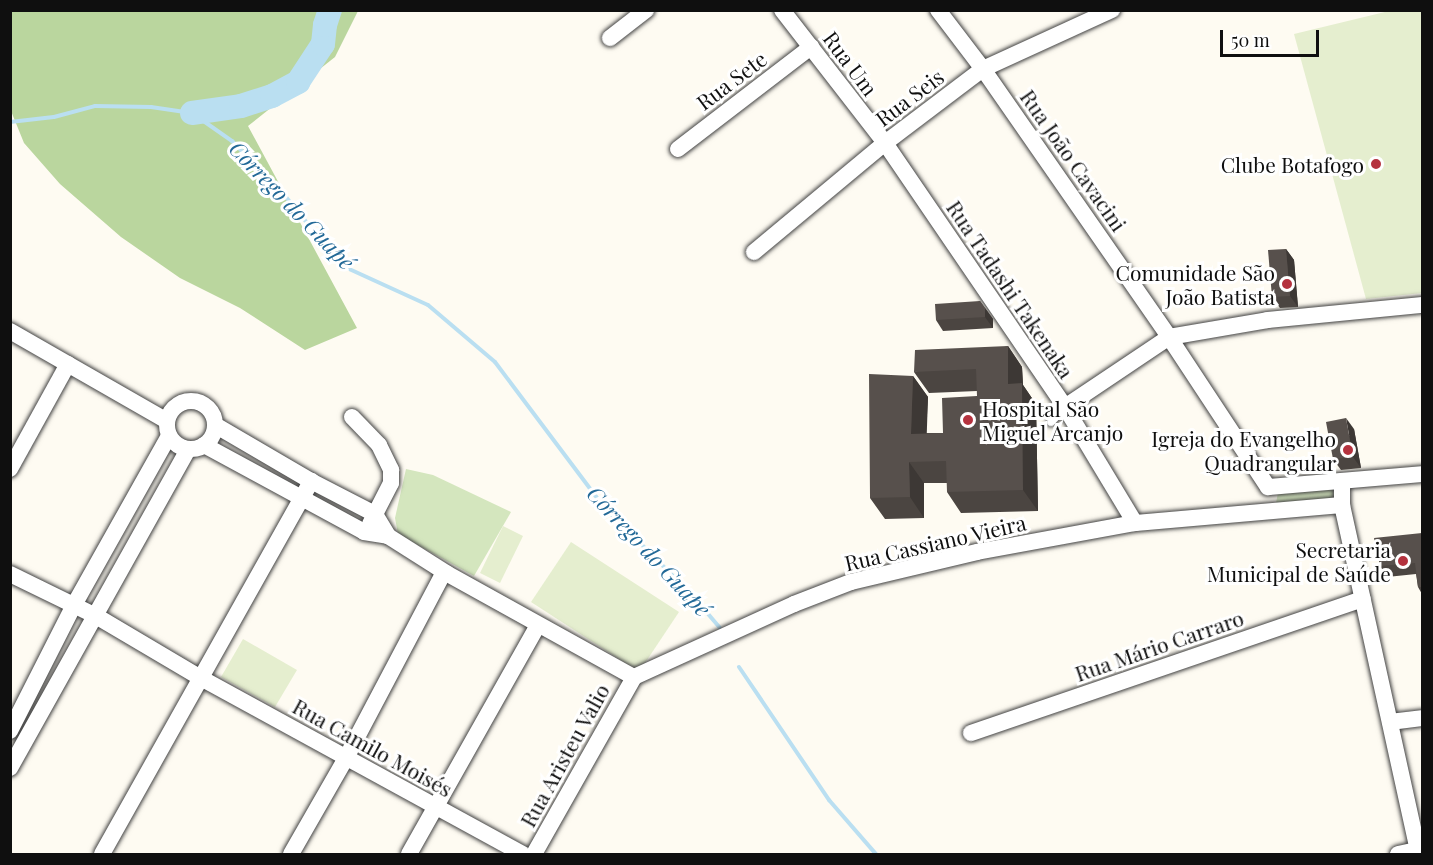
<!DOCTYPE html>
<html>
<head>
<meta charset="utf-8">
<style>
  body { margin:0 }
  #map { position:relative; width:1433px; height:865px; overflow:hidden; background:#fefbf2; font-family:"Playfair Display",serif }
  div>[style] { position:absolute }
  .green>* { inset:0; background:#d4e6be }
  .forest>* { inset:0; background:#bad69e }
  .pitch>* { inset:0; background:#e5eecf }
  .stream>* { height:4px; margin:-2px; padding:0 2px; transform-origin:2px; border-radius:2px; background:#badff1 }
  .river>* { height:24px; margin:-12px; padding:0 12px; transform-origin:12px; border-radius:12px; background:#badff1 }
  .roads { filter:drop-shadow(0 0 2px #424242) drop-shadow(0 0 2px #424242) }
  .service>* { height:8px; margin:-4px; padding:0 4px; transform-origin:4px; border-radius:4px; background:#fff }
  .minor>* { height:16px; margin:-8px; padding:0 8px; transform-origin:8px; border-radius:8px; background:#fff }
  .minor>.ring { margin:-8px; padding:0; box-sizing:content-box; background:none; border:16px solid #fff; border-radius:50% }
  .wall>* { inset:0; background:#4b4541 }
  .shaded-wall>* { inset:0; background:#3d3835 }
  .building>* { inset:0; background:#57504c }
  .dots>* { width:16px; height:16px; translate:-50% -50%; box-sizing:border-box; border:3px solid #fff; border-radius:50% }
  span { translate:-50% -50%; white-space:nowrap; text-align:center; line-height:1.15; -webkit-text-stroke:6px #fff; paint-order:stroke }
  .street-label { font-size:21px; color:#0f0f0f }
  .poi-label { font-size:21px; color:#0f0f0f }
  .right { translate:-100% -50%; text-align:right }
  .left { translate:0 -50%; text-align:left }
  .water-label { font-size:22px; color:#226997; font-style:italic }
  .frame { position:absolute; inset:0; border:12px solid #0f0f0f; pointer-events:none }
  .scale { position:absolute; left:1220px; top:30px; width:99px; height:27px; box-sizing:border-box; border:3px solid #0f0f0f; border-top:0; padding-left:8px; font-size:18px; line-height:21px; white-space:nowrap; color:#0f0f0f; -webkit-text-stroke:4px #fff; paint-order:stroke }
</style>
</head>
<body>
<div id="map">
  <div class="green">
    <div style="clip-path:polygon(406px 469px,433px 475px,511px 512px,474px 576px,398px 534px,395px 518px)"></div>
    <div style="clip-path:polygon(1333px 486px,1334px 504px,1275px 508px,1278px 493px)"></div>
  </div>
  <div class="forest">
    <div style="clip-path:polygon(10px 11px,358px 11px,335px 57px,248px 126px,357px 328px,305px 350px,240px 308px,180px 278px,121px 237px,60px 184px,24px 143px,11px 111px)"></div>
  </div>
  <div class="pitch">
    <div style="clip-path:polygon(1389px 11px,1422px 11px,1422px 293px,1366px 299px,1294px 34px)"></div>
    <div style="clip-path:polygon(503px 526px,523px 536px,500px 583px,480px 573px)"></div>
    <div style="clip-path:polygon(571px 542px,679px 612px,639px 672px,531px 602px)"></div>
    <div style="clip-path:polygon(243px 639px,297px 670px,275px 707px,221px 677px)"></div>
  </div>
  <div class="stream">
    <div style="left:10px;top:122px;width:44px;rotate:-6.5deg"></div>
    <div style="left:54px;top:117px;width:42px;rotate:-15deg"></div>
    <div style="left:95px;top:106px;width:56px;rotate:1deg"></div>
    <div style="left:151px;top:107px;width:41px;rotate:8.3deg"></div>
    <div style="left:192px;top:113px;width:49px;rotate:35deg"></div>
    <div style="left:232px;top:141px;width:70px;rotate:45.6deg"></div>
    <div style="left:281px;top:191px;width:85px;rotate:50.7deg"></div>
    <div style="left:335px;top:257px;width:16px;rotate:43deg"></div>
    <div style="left:347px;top:268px;width:89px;rotate:24.6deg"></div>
    <div style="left:428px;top:305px;width:88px;rotate:40.4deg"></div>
    <div style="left:495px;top:362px;width:181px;rotate:53.1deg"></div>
    <div style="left:604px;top:507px;width:124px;rotate:45deg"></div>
    <div style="left:692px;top:595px;width:43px;rotate:49.7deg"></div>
    <div style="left:739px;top:667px;width:161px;rotate:55.9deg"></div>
    <div style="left:829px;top:800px;width:72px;rotate:49deg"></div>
  </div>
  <div class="river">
    <div style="left:192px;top:113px;width:49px;rotate:-8.1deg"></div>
    <div style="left:241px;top:106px;width:33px;rotate:-18deg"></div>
    <div style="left:272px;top:96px;width:30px;rotate:-28deg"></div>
    <div style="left:298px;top:82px;width:45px;rotate:-56.7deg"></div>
    <div style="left:323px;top:44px;width:19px;rotate:-84deg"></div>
    <div style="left:325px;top:25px;width:16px;rotate:-72deg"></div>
  </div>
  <div class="roads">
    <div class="service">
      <div style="left:1051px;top:422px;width:21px;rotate:-47deg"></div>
    </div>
    <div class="minor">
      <div style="left:782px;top:10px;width:168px;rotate:52.2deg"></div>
      <div style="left:885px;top:143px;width:320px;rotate:55.7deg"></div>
      <div style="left:1065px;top:407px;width:135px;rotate:58.9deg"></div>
      <div style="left:938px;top:10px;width:74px;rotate:52.7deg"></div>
      <div style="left:983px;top:69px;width:326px;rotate:55.2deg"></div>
      <div style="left:1169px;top:337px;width:180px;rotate:56.6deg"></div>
      <div style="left:610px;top:38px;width:46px;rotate:-37.9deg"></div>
      <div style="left:678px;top:149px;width:168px;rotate:-37.5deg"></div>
      <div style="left:754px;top:252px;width:170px;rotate:-39.8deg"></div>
      <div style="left:885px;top:143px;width:123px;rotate:-37.1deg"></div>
      <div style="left:983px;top:69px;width:142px;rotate:-24.6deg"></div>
      <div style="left:10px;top:331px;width:181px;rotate:29.8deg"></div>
      <div class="ring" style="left:167px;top:401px;width:32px;height:32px"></div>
      <div style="left:1065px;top:407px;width:125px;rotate:-33.9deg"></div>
      <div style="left:1169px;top:337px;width:100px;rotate:-9.7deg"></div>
      <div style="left:1268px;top:320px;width:155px;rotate:-5.6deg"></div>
      <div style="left:352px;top:417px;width:39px;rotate:46deg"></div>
      <div style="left:379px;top:445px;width:28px;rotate:64deg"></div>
      <div style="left:391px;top:470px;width:13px;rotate:90deg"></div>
      <div style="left:391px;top:483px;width:46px;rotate:117.1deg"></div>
      <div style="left:215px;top:425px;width:111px;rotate:30.3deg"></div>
      <div style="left:311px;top:481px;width:72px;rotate:27.3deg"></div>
      <div style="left:375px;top:514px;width:26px;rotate:59deg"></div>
      <div style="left:204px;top:445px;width:182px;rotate:28.5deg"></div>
      <div style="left:364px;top:532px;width:24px;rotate:9deg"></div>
      <div style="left:388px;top:536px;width:69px;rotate:32.5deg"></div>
      <div style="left:446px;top:573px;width:215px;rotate:29deg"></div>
      <div style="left:10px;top:469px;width:120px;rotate:-61.1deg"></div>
      <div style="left:1342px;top:481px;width:24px;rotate:90deg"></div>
      <div style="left:1342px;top:505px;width:357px;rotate:77.6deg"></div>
      <div style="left:1268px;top:487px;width:155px;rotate:-4.8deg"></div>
      <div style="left:10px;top:574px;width:96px;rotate:26deg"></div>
      <div style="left:96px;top:616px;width:122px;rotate:30.6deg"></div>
      <div style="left:201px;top:678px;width:367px;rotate:28.7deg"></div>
      <div style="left:634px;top:677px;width:176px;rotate:-24.5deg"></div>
      <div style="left:794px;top:604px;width:61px;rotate:-21.1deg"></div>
      <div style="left:851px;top:582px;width:130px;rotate:-13.4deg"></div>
      <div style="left:977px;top:552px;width:161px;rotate:-10.4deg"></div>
      <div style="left:1135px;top:523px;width:208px;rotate:-5deg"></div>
      <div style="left:1390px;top:722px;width:32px;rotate:-7deg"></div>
      <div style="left:10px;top:731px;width:141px;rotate:-63.1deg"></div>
      <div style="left:74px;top:605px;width:194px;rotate:-60.7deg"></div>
      <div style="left:971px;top:733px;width:414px;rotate:-18.9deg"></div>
      <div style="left:10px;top:768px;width:365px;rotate:-60.8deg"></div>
      <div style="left:102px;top:854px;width:428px;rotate:-60.7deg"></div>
      <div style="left:291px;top:854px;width:111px;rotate:-60.2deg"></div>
      <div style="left:346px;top:758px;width:210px;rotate:-62.2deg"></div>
      <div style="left:409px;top:854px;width:263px;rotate:-60.6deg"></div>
      <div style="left:534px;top:854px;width:203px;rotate:-60.5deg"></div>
      <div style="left:1398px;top:854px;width:25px;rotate:-12deg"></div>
    </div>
  </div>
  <div class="wall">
    <div style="clip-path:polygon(1286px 249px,1294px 260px,1298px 307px,1280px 308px,1272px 297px)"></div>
    <div style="clip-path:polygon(980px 301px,993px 319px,993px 328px,943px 331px,936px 320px)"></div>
    <div style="clip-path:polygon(1008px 346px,1022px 367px,1023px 385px,1036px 404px,1038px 511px,961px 513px,947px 492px,947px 483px,924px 483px,924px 518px,885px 519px,870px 498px,913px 376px,928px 397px,926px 433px,943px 433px,977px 396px,977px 391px,929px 393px,914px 372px)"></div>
    <div style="clip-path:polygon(1354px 429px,1361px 468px,1341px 470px,1333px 459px)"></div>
    <div style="clip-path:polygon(1422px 533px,1422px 594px,1418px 587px,1416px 574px,1387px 577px,1380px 566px)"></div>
  </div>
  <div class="shaded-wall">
    <div style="clip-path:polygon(1286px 249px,1294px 260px,1298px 307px,1290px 296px)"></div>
    <div style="clip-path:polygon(985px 308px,993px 319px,993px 328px,985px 317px)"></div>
    <div style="clip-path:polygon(1008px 346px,1022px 367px,1023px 385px,1036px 404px,1038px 511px,1023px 490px,1008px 384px)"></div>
    <div style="clip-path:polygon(913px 376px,928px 397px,926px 455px,911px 434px)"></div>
    <div style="clip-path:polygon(1346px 418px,1354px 429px,1361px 468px,1353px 457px)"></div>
    <div style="clip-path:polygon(909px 462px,924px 483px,924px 518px,910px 497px)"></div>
  </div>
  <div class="building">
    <div style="clip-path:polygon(1286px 249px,1290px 296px,1272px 297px,1268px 250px)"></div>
    <div style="clip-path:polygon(980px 301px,985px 308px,985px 317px,936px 320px,935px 304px)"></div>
    <div style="clip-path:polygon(1008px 346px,1008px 384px,1022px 383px,1023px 490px,947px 492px,946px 461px,909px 462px,910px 497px,870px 498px,869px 374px,913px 376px,911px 434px,943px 433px,942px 398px,977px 396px,976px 369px,914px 372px,915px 350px)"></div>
    <div style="clip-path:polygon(1346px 418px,1353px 457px,1333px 459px,1326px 422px)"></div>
    <div style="clip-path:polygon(1422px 533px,1422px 587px,1418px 587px,1415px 563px,1380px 566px,1374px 538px)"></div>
  </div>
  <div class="dots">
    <div style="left:1376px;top:164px;background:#b4323e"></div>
    <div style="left:1287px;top:284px;background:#b4323e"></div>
    <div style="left:968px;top:420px;background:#b4323e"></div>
    <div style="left:1348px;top:450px;background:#b4323e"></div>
    <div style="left:1403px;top:561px;background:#b4323e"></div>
  </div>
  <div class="street-label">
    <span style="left:851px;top:63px;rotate:53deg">Rua Um</span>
    <span style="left:731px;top:80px;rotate:-37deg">Rua Sete</span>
    <span style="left:909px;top:97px;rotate:-37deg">Rua Seis</span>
    <span style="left:1074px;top:160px;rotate:55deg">Rua João Cavacini</span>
    <span style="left:1011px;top:289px;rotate:56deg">Rua Tadashi Takenaka</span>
    <span style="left:935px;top:542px;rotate:-13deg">Rua Cassiano Vieira</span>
    <span style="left:1159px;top:645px;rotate:-19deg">Rua Mário Carraro</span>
    <span style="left:373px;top:747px;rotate:29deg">Rua Camilo Moisés</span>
    <span style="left:564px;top:755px;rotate:-61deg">Rua Aristeu Valio</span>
  </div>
  <div class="poi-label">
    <span class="right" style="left:1364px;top:164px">Clube Botafogo</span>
    <span class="right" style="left:1275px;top:284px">Comunidade São<br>João Batista</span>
    <span class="left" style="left:982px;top:420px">Hospital São<br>Miguel Arcanjo</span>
    <span class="right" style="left:1336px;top:450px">Igreja do Evangelho<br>Quadrangular</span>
    <span class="right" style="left:1391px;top:561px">Secretaria<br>Municipal de Saúde</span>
  </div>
  <div class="water-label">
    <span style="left:292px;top:205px;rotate:46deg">Córrego do Guapé</span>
    <span style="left:649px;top:551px;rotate:47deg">Córrego do Guapé</span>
  </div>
  <div class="frame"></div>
  <div class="scale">50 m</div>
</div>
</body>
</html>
